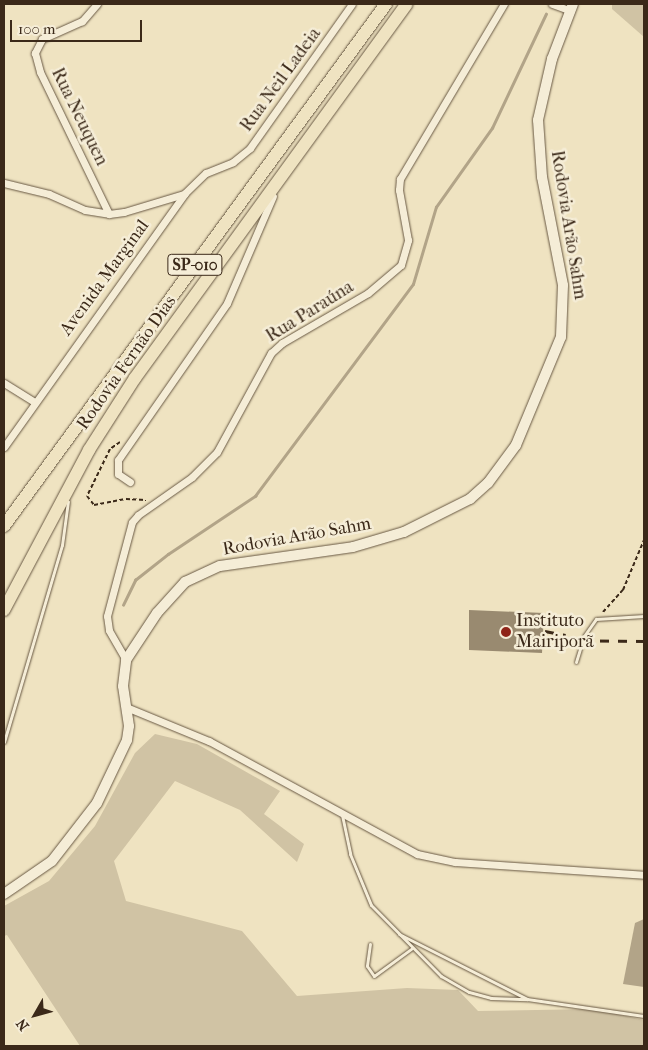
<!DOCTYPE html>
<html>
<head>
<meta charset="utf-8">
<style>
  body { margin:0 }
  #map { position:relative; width:648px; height:1050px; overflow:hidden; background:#efe3c1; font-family:"IM FELL French Canon",serif }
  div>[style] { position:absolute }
  .green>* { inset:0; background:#d0c3a4 }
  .water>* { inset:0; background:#b2a488 }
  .stream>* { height:2.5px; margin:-1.25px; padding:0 1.25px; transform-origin:1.25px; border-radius:1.25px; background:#b2a488 }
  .building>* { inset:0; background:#998a70 }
  .path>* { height:2px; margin-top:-1px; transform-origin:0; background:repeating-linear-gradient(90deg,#3b2919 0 4px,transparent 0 6.5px) }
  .roads { filter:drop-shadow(0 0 1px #685843) drop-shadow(0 0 1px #685843) }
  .lane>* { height:3px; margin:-1.5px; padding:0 1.5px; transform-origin:1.5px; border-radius:1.5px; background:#f5edd7 }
  .street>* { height:7px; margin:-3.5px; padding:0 3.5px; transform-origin:3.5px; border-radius:3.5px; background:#f5edd7 }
  .secondary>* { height:10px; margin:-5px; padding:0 5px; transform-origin:5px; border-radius:5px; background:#f5edd7 }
  .highway>* { height:12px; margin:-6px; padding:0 6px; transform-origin:6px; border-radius:6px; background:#efe3c1 }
  .rail>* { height:2.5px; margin-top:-1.25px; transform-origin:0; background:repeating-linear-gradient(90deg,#3b2919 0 9px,transparent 0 18px) }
  .dots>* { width:14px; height:14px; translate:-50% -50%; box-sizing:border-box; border:2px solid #f5edd7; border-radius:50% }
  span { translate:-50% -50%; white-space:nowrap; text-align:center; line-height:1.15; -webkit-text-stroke:5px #f5edd7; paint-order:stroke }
  .shield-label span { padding:1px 4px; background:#f5edd7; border:1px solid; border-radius:4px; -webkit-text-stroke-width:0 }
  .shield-label { font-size:16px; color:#3b2919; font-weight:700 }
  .street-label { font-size:18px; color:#3b2919 }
  .poi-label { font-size:18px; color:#3b2919 }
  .left { translate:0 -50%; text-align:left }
  .frame { position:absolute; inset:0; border:5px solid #3b2919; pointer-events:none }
  .north { position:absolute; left:10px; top:990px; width:50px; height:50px; -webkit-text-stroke:4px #f5edd7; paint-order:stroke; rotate:232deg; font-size:14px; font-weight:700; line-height:20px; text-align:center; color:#3b2919 }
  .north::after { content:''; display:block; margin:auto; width:18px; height:22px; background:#3b2919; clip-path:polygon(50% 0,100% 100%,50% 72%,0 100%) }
  .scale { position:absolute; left:10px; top:20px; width:132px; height:22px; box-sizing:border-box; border:2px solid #3b2919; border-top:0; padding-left:6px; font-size:15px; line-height:18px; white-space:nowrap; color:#3b2919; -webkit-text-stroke:4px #f5edd7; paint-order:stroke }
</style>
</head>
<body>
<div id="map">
  <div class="green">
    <div style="clip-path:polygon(612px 4px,644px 4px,644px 37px,612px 9px)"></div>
    <div style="clip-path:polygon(155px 734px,197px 744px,280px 791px,264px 814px,304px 844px,297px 862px,240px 810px,175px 781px,114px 861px,126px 901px,242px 931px,297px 996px,407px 988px,458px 990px,478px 1011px,593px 1009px,644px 1020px,644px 1046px,80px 1046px,7px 935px,4px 936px,4px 906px,49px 881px,95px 826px,135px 753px)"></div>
  </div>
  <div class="water">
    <div style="clip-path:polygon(644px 919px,644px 987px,623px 984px,635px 923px)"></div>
  </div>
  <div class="stream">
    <div style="left:123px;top:605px;width:28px;rotate:-64deg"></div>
    <div style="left:135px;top:580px;width:42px;rotate:-38.2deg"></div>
    <div style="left:168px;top:554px;width:105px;rotate:-33.7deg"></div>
    <div style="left:255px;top:496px;width:264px;rotate:-53.3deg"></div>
    <div style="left:413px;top:284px;width:80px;rotate:-73.4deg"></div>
    <div style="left:436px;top:207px;width:97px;rotate:-54.7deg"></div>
    <div style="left:492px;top:128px;width:126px;rotate:-64.7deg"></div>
  </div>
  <div class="building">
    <div style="clip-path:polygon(469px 610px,544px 613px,542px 653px,469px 650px)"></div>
  </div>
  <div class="path">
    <div style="left:120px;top:442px;width:12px;rotate:145deg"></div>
    <div style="left:110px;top:449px;width:52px;rotate:116.1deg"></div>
    <div style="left:87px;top:496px;width:11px;rotate:52deg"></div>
    <div style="left:94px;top:505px;width:33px;rotate:-11deg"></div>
    <div style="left:126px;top:499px;width:20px;rotate:3deg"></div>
    <div style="left:603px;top:612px;width:30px;rotate:-48deg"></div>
    <div style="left:623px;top:590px;width:54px;rotate:-67.2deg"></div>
  </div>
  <div class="roads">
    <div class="lane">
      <div style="left:576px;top:662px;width:27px;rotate:-73deg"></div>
      <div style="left:584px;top:636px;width:21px;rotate:-55deg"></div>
      <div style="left:596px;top:619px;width:48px;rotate:-3.6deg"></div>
      <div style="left:4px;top:742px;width:205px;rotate:-73.6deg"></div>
      <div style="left:62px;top:545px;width:44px;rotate:-82.2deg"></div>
      <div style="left:342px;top:815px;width:40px;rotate:78deg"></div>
      <div style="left:350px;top:854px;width:55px;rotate:67.6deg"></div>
      <div style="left:371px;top:905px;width:100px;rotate:45.4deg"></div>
      <div style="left:441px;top:976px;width:32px;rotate:30deg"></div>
      <div style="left:469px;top:992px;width:23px;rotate:15deg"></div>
      <div style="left:491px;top:998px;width:36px;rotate:2deg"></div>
      <div style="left:527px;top:999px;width:118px;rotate:8.3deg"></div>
      <div style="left:399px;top:934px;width:144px;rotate:26.9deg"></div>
      <div style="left:370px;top:944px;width:22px;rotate:98deg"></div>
      <div style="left:367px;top:966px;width:12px;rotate:55deg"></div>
      <div style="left:374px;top:976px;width:46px;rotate:-36.1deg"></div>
    </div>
    <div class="street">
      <div style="left:97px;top:4px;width:23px;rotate:131deg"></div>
      <div style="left:82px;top:21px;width:44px;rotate:155.8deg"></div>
      <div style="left:42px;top:39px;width:16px;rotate:117deg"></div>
      <div style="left:35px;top:53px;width:20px;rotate:75deg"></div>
      <div style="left:40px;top:72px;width:158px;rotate:64.1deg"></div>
      <div style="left:552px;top:4px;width:20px;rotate:20deg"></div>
      <div style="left:4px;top:183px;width:46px;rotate:13.7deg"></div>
      <div style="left:49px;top:194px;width:39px;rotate:24deg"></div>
      <div style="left:85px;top:210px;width:24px;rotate:9deg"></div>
      <div style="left:109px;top:214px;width:15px;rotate:-8deg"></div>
      <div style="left:124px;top:212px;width:63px;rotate:-16.7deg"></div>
      <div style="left:4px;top:383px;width:36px;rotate:32deg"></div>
      <div style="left:4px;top:447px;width:312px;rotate:-54.5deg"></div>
      <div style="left:185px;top:193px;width:29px;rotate:-44deg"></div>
      <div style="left:206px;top:173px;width:29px;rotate:-22deg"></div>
      <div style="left:233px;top:162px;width:22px;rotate:-39deg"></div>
      <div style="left:250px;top:148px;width:176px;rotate:-54.7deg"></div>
      <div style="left:130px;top:482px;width:14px;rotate:-146deg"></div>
      <div style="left:118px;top:474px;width:14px;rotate:-90deg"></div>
      <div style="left:118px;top:460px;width:191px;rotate:-55.2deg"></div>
      <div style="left:227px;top:303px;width:116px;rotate:-66.7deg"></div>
      <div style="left:126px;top:660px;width:34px;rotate:-120deg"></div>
      <div style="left:109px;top:630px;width:14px;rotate:-98deg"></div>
      <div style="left:107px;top:616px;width:97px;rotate:-75.1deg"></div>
      <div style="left:132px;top:522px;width:9px;rotate:-49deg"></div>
      <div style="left:138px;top:515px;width:66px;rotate:-35.1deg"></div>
      <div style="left:192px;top:477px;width:35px;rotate:-45deg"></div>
      <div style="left:217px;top:452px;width:113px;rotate:-61.4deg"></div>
      <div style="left:271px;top:353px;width:15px;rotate:-42deg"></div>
      <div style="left:282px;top:343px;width:99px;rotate:-30.2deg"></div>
      <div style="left:368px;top:293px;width:43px;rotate:-40.3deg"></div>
      <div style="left:401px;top:265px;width:26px;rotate:-74deg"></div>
      <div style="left:408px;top:240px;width:51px;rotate:-100.2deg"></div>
      <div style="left:399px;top:190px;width:11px;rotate:-85deg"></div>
      <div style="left:400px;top:179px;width:204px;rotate:-59.3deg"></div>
      <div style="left:126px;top:707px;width:90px;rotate:22.3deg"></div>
      <div style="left:209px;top:741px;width:237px;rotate:28.5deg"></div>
      <div style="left:417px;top:854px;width:39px;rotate:12deg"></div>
      <div style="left:455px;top:862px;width:189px;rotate:3.9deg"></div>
    </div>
    <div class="secondary">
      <div style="left:4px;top:894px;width:58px;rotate:-34.5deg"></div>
      <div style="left:52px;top:861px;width:73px;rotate:-52.2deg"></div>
      <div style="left:97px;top:803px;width:70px;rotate:-64.5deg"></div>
      <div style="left:127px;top:740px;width:14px;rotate:-82deg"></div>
      <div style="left:129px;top:726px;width:40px;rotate:-98.5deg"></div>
      <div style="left:123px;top:686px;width:26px;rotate:-83deg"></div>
      <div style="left:126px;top:660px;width:56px;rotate:-56.6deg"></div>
      <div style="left:157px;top:613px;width:42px;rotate:-47.9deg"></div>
      <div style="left:185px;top:582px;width:38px;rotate:-25deg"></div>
      <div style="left:220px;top:566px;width:134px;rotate:-8.1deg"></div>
      <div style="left:353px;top:547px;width:53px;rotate:-16.4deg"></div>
      <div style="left:404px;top:532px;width:74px;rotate:-26.6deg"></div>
      <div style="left:470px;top:499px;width:24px;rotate:-42deg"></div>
      <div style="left:488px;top:483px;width:47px;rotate:-53.6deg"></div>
      <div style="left:516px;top:445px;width:117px;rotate:-67.4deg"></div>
      <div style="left:561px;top:337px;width:52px;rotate:-87.8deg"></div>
      <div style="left:563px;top:285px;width:110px;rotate:-101deg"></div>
      <div style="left:542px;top:177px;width:57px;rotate:-94deg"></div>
      <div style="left:538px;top:120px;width:63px;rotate:-77.1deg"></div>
      <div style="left:552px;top:59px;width:59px;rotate:-69.1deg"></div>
    </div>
    <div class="highway">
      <div style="left:4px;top:526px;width:647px;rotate:-53.8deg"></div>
      <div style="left:4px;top:610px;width:181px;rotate:-62deg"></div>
      <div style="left:89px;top:450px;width:85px;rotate:-57.4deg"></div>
      <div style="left:135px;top:378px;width:462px;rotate:-54deg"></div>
    </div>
  </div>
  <div class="rail">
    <div style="left:545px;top:631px;width:21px;rotate:11deg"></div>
    <div style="left:546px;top:640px;width:98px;rotate:0.6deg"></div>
  </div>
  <div class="dots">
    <div style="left:506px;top:632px;background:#8f2418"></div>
  </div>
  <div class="shield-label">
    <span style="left:195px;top:265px">SP-010</span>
  </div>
  <div class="street-label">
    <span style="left:281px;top:80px;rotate:-54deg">Rua Neil Ladeia</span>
    <span style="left:79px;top:117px;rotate:64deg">Rua Neuquen</span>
    <span style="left:568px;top:225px;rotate:81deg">Rodovia Arão Sahm</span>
    <span style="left:105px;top:278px;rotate:-54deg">Avenida Marginal</span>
    <span style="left:310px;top:312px;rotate:-32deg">Rua Paraúna</span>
    <span style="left:127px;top:363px;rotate:-55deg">Rodovia Fernão Dias</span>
    <span style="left:297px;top:537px;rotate:-10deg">Rodovia Arão Sahm</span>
  </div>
  <div class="poi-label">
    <span class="left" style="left:516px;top:632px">Instituto<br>Mairiporã</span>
  </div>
  <div class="frame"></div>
  <div class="north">N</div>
  <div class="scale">100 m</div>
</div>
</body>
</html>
